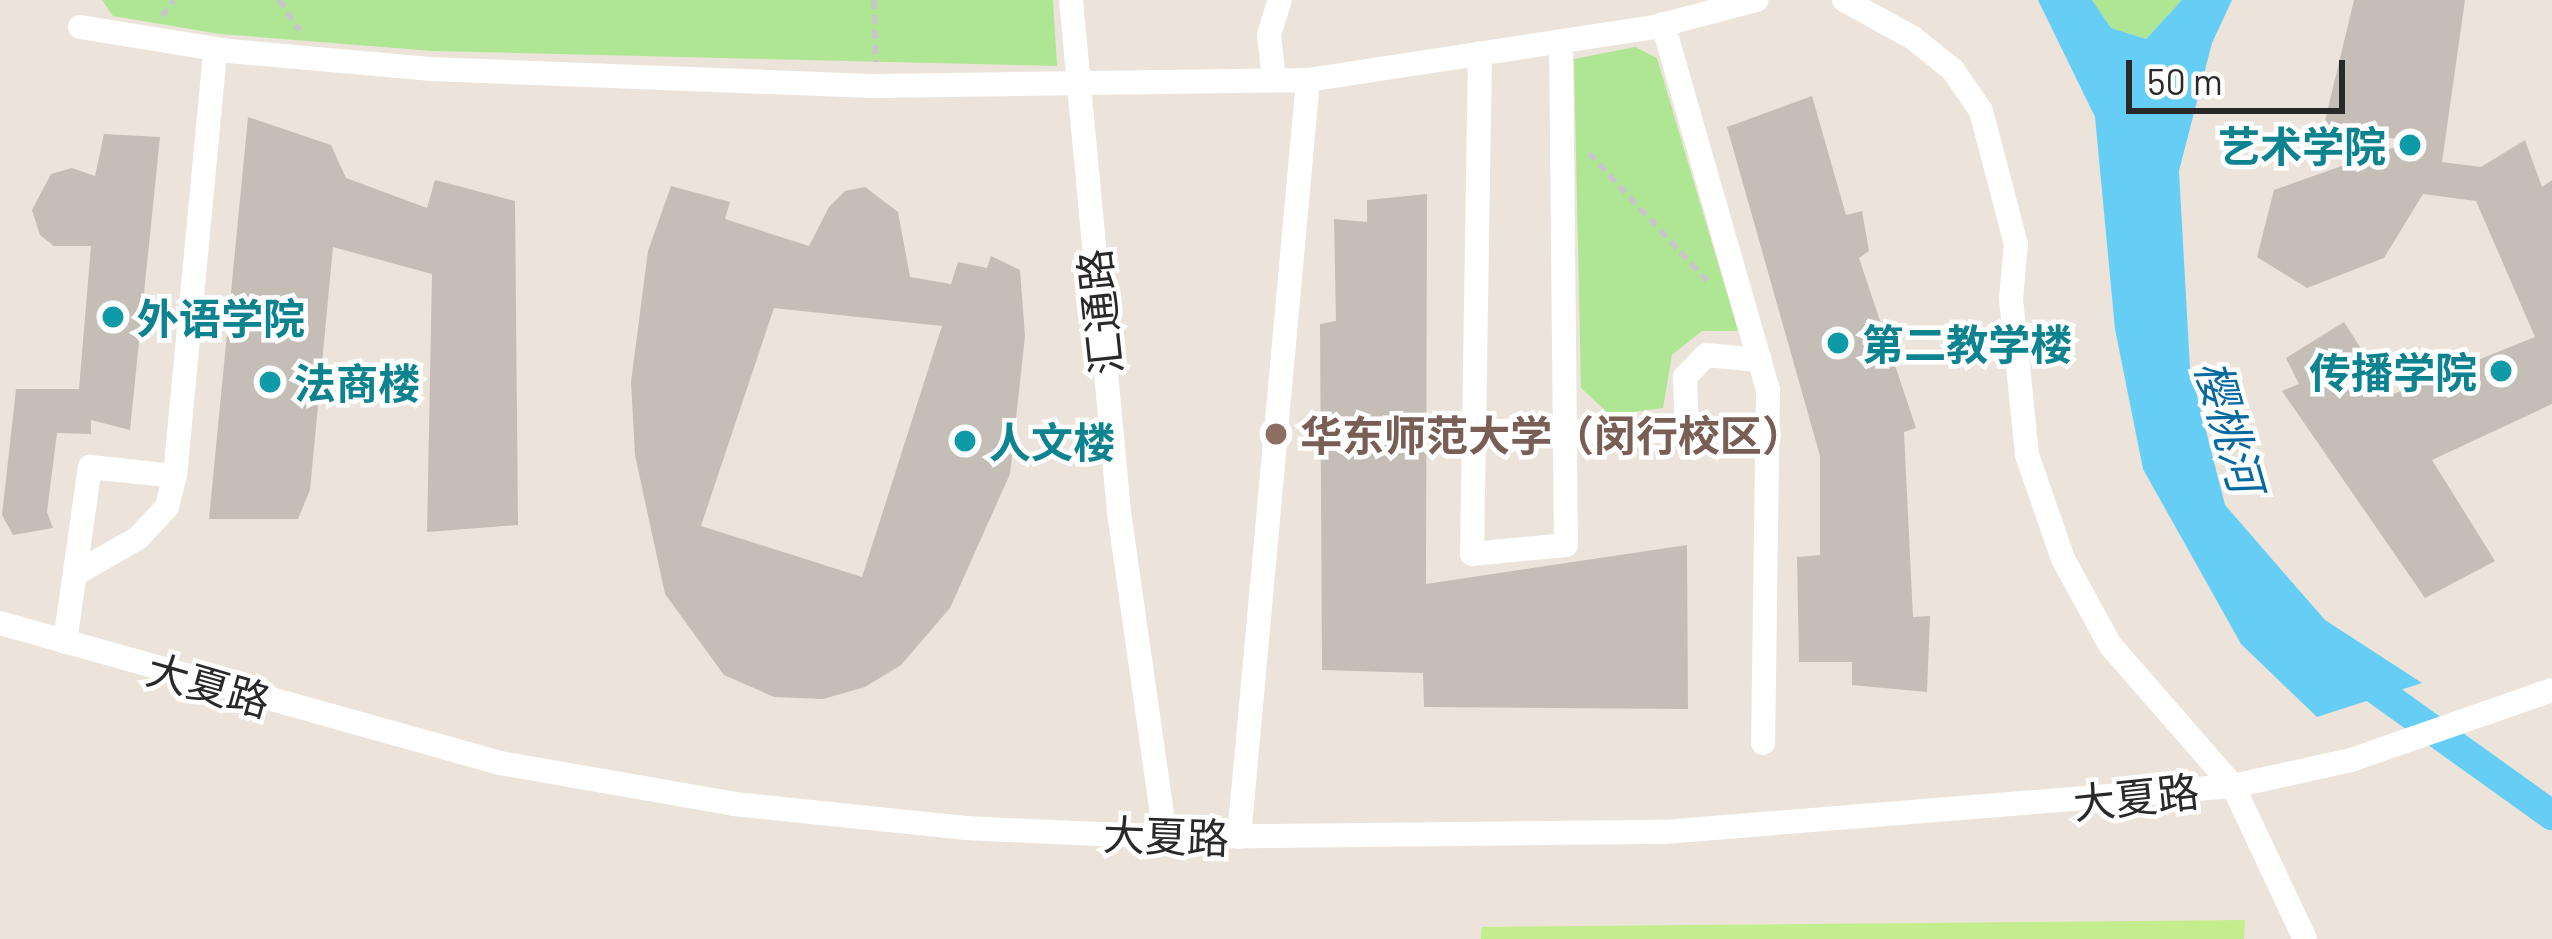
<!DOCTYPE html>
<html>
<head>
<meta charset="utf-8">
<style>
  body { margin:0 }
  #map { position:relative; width:2552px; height:939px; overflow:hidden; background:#ece4da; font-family:Barlow,"Noto Sans SC",sans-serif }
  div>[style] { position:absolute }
  .green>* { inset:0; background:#afe693 }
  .pitch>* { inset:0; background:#c4ee8e }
  .water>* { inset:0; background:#66cef5 }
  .canal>* { height:30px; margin:-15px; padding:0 15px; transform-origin:15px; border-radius:15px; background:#66cef5 }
  .building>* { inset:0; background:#c4beb7 }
  .path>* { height:6px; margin-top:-3px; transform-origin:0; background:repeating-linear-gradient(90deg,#c7c7c7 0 9px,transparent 0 15px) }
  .street>* { height:24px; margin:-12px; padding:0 12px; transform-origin:12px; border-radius:12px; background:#fff }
  .dots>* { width:33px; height:33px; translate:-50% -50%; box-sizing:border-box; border:6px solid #fff; border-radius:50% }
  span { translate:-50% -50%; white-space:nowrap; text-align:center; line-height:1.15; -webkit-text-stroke:9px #fff; paint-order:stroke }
  .culture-label { font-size:42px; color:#0d838f; font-weight:700 }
  .right { translate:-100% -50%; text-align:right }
  .left { translate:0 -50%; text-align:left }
  .street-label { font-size:42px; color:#292929 }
  .education-label { font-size:42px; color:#785e54; font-weight:700 }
  .water-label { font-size:45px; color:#066aa0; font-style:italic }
  .scale { position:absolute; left:2126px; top:60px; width:219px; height:54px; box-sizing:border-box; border:6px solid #292929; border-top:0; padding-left:15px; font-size:36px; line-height:42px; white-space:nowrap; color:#292929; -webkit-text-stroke:9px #fff; paint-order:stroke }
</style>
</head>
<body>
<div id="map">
  <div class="green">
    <div style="clip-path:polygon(102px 0,1053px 0,1057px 66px,433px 51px,220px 34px,113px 16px)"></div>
    <div style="clip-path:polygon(2092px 0,2182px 0,2146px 39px,2111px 28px)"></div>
    <div style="clip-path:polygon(1635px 47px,1657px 58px,1738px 331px,1702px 331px,1672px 355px,1663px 408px,1610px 415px,1581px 388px,1574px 59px)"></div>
  </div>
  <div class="pitch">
    <div style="clip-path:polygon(2245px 920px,2244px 939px,1481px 939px,1482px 927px)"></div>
  </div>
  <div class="water">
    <div style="clip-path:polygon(2038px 0,2092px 0,2111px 28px,2146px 39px,2182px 0,2232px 0,2212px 43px,2179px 171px,2190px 368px,2225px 505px,2325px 620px,2422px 683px,2317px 717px,2241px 644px,2143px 469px,2115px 329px,2095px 117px)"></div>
  </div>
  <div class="canal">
    <div style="left:2352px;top:672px;width:246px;rotate:35.6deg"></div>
  </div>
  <div class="building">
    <div style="clip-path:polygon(2354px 0,2465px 0,2442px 162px,2481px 167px,2525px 140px,2542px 187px,2552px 180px,2552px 404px,2432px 460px,2495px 561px,2425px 598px,2282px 391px,2299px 384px,2286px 358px,2344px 322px,2391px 395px,2535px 337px,2476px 201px,2423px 194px,2384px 258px,2307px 288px,2257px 257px,2274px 190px,2412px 141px,2323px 129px)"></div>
    <div style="clip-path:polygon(1812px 96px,1846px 215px,1862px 211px,1869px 251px,1859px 258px,1916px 428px,1904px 432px,1913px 617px,1930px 616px,1927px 692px,1852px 685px,1852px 662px,1799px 662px,1797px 557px,1820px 555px,1820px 456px,1727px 127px)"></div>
    <div style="clip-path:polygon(248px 117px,331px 145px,346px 178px,427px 208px,435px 180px,515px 201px,518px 525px,427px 532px,432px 274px,333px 247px,310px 490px,298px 519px,209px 519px)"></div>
    <div style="clip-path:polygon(104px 134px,160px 137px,130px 430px,91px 420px,91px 434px,57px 433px,47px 512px,53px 528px,13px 535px,2px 515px,16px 389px,79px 389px,91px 246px,54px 246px,40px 235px,32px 210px,51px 174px,72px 168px,95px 176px)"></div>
    <div style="clip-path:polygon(evenodd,671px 186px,730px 202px,725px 219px,809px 246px,829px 207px,845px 191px,865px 187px,898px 212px,910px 277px,951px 284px,958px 262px,987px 268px,991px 256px,1020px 270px,1025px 336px,1010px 474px,950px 608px,901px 665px,865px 687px,823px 699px,774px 697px,724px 675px,665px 594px,635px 455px,631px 382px,648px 251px,671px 186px,774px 308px,942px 326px,862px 577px,701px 526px,774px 308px)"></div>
    <div style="clip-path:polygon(1427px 194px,1426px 584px,1687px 545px,1688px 709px,1424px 707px,1423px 673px,1322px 670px,1320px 324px,1336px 321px,1334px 219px,1367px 222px,1367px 200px)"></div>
  </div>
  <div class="path">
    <div style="left:279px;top:0;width:37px;rotate:56deg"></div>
    <div style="left:874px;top:0;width:62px;rotate:88.2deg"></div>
    <div style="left:162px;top:16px;width:20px;rotate:-53deg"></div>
    <div style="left:1589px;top:153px;width:178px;rotate:47.3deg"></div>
  </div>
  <div class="street">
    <div style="left:1071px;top:0;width:514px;rotate:84.64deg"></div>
    <div style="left:1119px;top:512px;width:328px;rotate:81.9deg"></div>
    <div style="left:1844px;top:0;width:79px;rotate:28.8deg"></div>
    <div style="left:1913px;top:38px;width:51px;rotate:38.7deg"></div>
    <div style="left:1953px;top:70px;width:50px;rotate:55.7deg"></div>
    <div style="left:1981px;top:111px;width:138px;rotate:75.3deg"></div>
    <div style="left:2016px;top:244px;width:55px;rotate:95.2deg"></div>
    <div style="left:2011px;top:299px;width:157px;rotate:84.1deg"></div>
    <div style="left:2027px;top:455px;width:110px;rotate:70.9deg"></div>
    <div style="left:2063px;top:559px;width:98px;rotate:61.3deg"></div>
    <div style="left:2110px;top:645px;width:187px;rotate:48.9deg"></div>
    <div style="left:2233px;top:786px;width:169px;rotate:64.8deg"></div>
    <div style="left:1663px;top:24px;width:380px;rotate:74deg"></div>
    <div style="left:1768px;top:389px;width:354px;rotate:90.8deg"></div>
    <div style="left:80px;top:27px;width:151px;rotate:9.2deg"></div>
    <div style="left:229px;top:51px;width:201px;rotate:5.1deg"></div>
    <div style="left:429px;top:69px;width:448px;rotate:2.2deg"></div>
    <div style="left:877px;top:86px;width:431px;rotate:-0.8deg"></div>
    <div style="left:1308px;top:80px;width:350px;rotate:-8.7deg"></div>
    <div style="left:1654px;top:27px;width:106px;rotate:-14.8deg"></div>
    <div style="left:1480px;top:53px;width:501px;rotate:90.91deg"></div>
    <div style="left:1472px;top:554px;width:94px;rotate:-5.5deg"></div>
    <div style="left:1566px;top:545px;width:504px;rotate:-90.57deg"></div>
    <div style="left:1274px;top:80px;width:45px;rotate:-96.3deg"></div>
    <div style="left:1269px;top:35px;width:37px;rotate:-73deg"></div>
    <div style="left:1474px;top:431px;width:294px"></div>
    <div style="left:1687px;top:431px;width:54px;rotate:-92.1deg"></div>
    <div style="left:1685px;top:377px;width:30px;rotate:-46deg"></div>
    <div style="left:1706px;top:355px;width:54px;rotate:5.3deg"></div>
    <div style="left:75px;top:574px;width:73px;rotate:-29.7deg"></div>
    <div style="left:138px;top:538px;width:42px;rotate:-46.9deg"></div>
    <div style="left:167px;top:507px;width:32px;rotate:-76deg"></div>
    <div style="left:0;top:623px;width:519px;rotate:15.64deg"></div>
    <div style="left:500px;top:763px;width:238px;rotate:9.9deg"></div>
    <div style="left:734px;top:804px;width:232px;rotate:5.9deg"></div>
    <div style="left:965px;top:828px;width:200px;rotate:2.6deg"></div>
    <div style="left:1165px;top:837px;width:499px;rotate:-0.6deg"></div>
    <div style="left:1664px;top:832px;width:571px;rotate:-4.62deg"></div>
    <div style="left:2233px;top:786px;width:121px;rotate:-12.4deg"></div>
    <div style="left:2351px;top:760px;width:213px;rotate:-19.2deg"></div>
    <div style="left:65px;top:642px;width:177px;rotate:-81.9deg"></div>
    <div style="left:90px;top:467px;width:85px;rotate:6deg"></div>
    <div style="left:175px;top:476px;width:429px;rotate:-84.6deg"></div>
    <div style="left:1239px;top:837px;width:760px;rotate:-84.79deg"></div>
  </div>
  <div class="dots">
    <div style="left:2410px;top:145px;background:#0f9aa8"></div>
    <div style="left:113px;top:317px;background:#0f9aa8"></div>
    <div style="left:1838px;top:343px;background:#0f9aa8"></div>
    <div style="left:2501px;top:371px;background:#0f9aa8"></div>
    <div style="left:270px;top:382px;background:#0f9aa8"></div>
    <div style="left:1276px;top:434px;background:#8d6e63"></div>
    <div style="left:965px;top:441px;background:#0f9aa8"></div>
  </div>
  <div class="culture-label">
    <span class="right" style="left:2386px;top:145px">艺术学院</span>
    <span class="left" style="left:137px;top:317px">外语学院</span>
    <span class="left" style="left:1862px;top:343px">第二教学楼</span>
    <span class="right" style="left:2477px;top:371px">传播学院</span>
    <span class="left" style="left:294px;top:382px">法商楼</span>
    <span class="left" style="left:989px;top:441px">人文楼</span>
  </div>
  <div class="street-label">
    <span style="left:1099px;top:312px;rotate:-96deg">汇通路</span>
    <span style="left:209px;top:684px;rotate:16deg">大夏路</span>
    <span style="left:2136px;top:796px;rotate:-6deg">大夏路</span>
    <span style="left:1166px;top:835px;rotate:2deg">大夏路</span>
  </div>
  <div class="education-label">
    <span class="left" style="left:1300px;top:434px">华东师范大学（闵行校区）</span>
  </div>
  <div class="water-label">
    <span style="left:2230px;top:426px;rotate:74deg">樱桃河</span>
  </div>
  <div class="scale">50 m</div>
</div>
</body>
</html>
